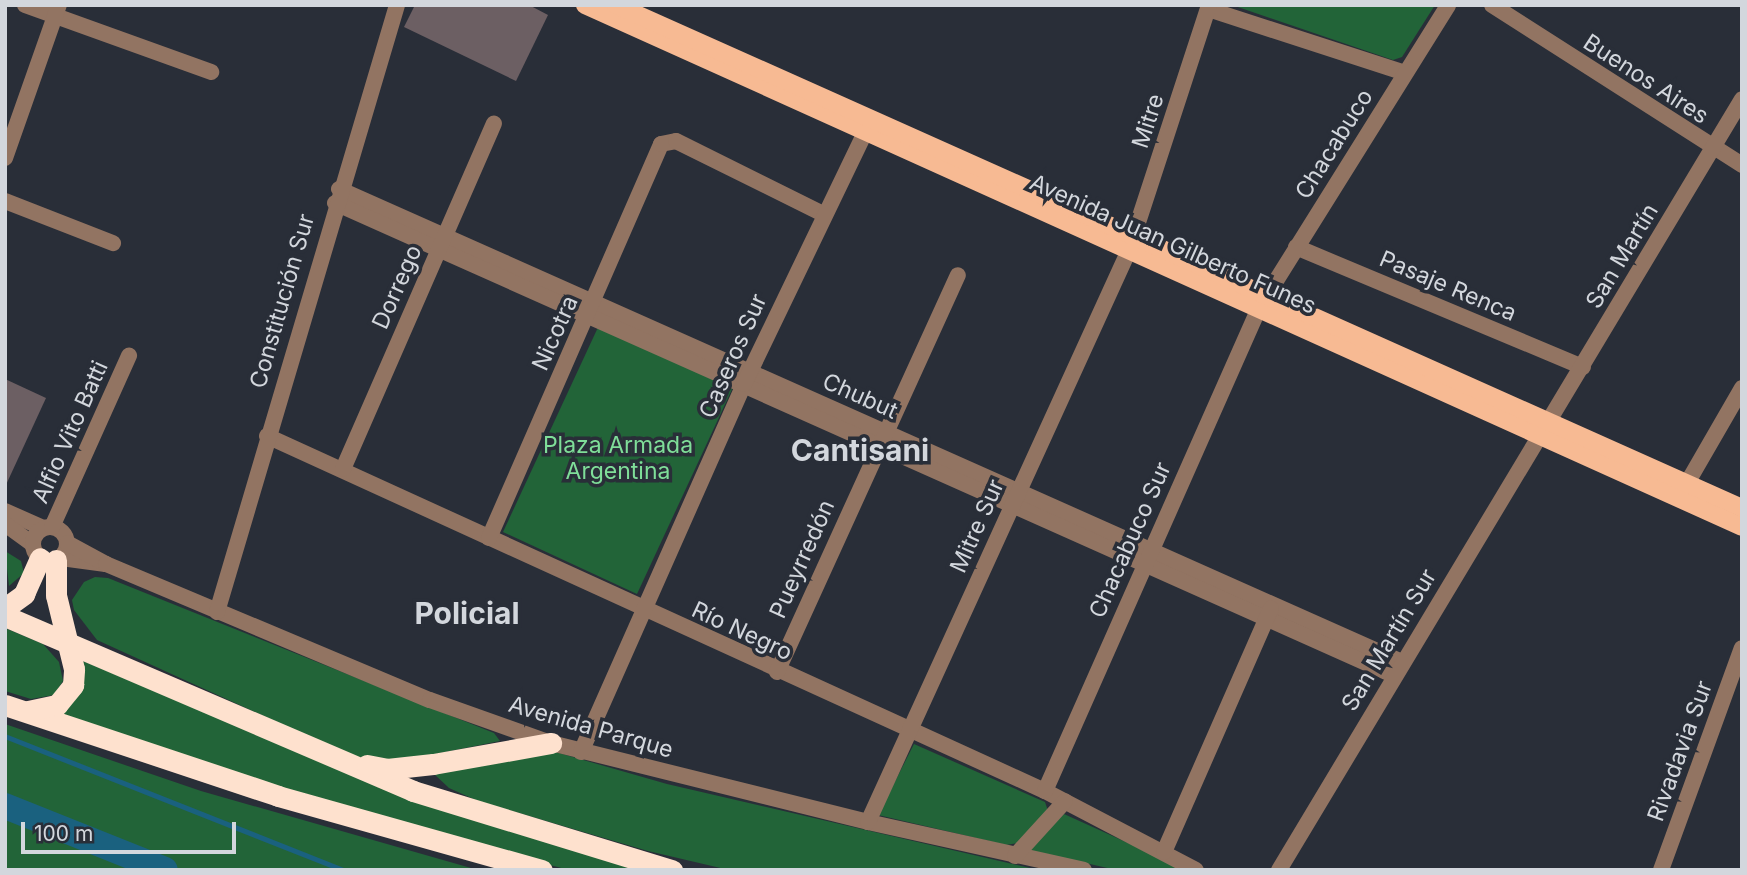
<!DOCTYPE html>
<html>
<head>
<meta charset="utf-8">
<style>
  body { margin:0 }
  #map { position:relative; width:1747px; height:875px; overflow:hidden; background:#292e38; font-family:Inter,sans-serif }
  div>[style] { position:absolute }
  .green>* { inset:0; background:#226438 }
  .stream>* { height:4.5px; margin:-2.25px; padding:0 2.25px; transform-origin:2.25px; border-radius:2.25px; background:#1a617f }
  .river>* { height:26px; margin:-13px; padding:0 13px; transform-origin:13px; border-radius:13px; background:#1a617f }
  .building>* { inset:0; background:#6c5f63 }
  .minor>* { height:16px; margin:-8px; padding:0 8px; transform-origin:8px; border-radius:8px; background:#927462 }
  .minor>.ring { margin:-8px; padding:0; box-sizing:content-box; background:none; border:16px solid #927462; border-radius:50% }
  .major>* { height:18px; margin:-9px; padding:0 9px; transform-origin:9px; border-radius:9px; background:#f7ba93 }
  .highway>* { height:21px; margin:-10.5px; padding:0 10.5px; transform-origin:10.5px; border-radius:10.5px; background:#fee1ce }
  span { translate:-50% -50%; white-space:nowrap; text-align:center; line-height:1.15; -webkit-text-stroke:7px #292e38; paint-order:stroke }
  .street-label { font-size:23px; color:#d3d7dd }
  .park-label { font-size:23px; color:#7fde99 }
  .district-label { font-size:30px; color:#d3d7dd; font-weight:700 }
  .frame { position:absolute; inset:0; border:7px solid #d3d7dd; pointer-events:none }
  .scale { position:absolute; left:21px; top:822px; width:215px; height:32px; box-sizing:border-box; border:4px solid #d3d7dd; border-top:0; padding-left:9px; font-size:21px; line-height:24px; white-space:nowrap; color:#d3d7dd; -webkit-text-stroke:5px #292e38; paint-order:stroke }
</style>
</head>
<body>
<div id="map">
  <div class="green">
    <div style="clip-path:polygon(1232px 5px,1435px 5px,1402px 57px,1393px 60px)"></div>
    <div style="clip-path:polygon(600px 323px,734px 385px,637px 594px,503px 532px)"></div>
    <div style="clip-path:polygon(5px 551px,21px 561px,24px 573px,9px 586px)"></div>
    <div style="clip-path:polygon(95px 577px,108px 578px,494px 733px,500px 741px,386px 764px,347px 754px,97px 640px,74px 610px,72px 600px,84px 582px)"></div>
    <div style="clip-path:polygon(5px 628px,43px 644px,59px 662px,63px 681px,54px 695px,31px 699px,5px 691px)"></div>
    <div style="clip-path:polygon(81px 660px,380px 786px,643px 870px,569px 870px,463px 842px,282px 790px,59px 715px,78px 694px)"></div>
    <div style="clip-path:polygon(5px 724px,201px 791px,478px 870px,5px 870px)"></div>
    <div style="clip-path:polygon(914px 744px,1045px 802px,1048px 811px,1018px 843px,1006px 845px,878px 815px)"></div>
    <div style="clip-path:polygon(545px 749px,667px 784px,1039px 870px,729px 870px,648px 851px,478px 801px,449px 788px,433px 773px)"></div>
    <div style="clip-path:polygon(1064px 814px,1170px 862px,1181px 870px,1116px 870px,1029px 850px)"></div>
  </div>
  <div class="stream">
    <div style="left:5px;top:736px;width:365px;rotate:21.6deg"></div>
  </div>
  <div class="river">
    <div style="left:5px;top:806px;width:172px;rotate:21.8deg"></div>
  </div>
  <div class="building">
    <div style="clip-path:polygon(415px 5px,529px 5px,548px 15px,516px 81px,404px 27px)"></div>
    <div style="clip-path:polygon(5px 379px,46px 398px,5px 487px)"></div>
  </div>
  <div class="minor">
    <div style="left:25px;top:5px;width:198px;rotate:19.8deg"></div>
    <div style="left:1492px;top:5px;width:297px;rotate:32.6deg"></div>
    <div style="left:1208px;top:9px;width:207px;rotate:18deg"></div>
    <div style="left:5px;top:158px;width:162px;rotate:-70.6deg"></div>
    <div style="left:339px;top:189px;width:1163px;rotate:23.99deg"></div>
    <div style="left:5px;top:201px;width:116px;rotate:21.3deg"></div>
    <div style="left:335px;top:203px;width:1159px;rotate:24.04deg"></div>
    <div style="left:1296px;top:247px;width:311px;rotate:22.7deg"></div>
    <div style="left:267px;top:436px;width:855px;rotate:24.53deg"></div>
    <div style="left:1045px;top:791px;width:170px;rotate:27.6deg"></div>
    <div style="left:343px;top:469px;width:377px;rotate:-66.4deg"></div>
    <div style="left:1682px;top:492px;width:120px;rotate:-60deg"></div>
    <div style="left:5px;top:511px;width:42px;rotate:24.1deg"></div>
    <div style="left:5px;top:524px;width:34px;rotate:36deg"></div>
    <div class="ring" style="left:33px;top:527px;width:18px;height:18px"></div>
    <div style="left:52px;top:527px;width:188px;rotate:-65.8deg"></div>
    <div style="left:489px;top:538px;width:430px;rotate:-66.4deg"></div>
    <div style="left:661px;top:144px;width:15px;rotate:-11deg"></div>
    <div style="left:676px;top:141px;width:164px;rotate:26.4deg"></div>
    <div style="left:61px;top:558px;width:45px;rotate:7.6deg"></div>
    <div style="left:106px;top:564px;width:44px;rotate:-151.7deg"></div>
    <div style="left:106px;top:564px;width:351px;rotate:22.8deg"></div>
    <div style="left:430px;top:700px;width:128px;rotate:19.6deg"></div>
    <div style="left:551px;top:743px;width:327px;rotate:14deg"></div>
    <div style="left:868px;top:822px;width:221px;rotate:12.5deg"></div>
    <div style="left:217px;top:612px;width:633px;rotate:-73.48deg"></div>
    <div style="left:777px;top:672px;width:436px;rotate:-65.5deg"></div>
    <div style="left:581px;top:752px;width:402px;rotate:-66.1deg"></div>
    <div style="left:744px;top:384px;width:276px;rotate:-64.3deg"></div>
    <div style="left:1045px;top:791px;width:528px;rotate:-66.1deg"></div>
    <div style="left:1259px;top:308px;width:357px;rotate:-58deg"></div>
    <div style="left:868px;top:822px;width:629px;rotate:-65.47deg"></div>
    <div style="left:1129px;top:250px;width:258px;rotate:-71.9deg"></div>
    <div style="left:1164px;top:852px;width:266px;rotate:-66.3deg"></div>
    <div style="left:1015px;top:856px;width:74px;rotate:-47.7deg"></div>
    <div style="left:1279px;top:870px;width:899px;rotate:-59.01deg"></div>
    <div style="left:1661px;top:870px;width:236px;rotate:-70deg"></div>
  </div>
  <div class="major">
    <div style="left:585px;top:5px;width:1269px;rotate:24.28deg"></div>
    <div style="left:616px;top:5px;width:1233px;rotate:24.07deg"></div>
  </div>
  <div class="highway">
    <div style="left:5px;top:608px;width:24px;rotate:-36deg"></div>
    <div style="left:24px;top:594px;width:39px;rotate:-66deg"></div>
    <div style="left:5px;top:616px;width:444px;rotate:23.2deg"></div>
    <div style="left:413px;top:791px;width:271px;rotate:17deg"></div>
    <div style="left:5px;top:705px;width:288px;rotate:18.4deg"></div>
    <div style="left:278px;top:796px;width:274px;rotate:15.7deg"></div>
    <div style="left:28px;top:711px;width:30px;rotate:-12deg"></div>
    <div style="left:57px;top:705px;width:26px;rotate:-51deg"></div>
    <div style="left:73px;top:685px;width:16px;rotate:-86deg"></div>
    <div style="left:74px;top:669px;width:76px;rotate:-103.7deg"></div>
    <div style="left:56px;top:595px;width:35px;rotate:-90deg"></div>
    <div style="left:367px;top:765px;width:20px;rotate:11deg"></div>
    <div style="left:387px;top:769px;width:46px;rotate:-6.2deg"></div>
    <div style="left:433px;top:764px;width:120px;rotate:-10.1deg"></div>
  </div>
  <div class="street-label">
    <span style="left:1646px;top:79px;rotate:33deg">Buenos Aires</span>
    <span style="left:1148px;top:121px;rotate:-72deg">Mitre</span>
    <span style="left:1334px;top:144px;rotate:-58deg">Chacabuco</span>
    <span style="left:1173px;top:244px;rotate:24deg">Avenida Juan Gilberto Funes</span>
    <span style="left:1622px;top:256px;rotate:-59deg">San Martín</span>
    <span style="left:1448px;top:286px;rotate:23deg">Pasaje Renca</span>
    <span style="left:397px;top:287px;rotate:-66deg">Dorrego</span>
    <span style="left:282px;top:301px;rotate:-74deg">Constitución Sur</span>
    <span style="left:555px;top:333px;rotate:-66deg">Nicotra</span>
    <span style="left:733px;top:356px;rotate:-66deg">Caseros Sur</span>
    <span style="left:860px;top:396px;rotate:24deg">Chubut</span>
    <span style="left:70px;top:432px;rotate:-66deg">Alfio Vito Batti</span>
    <span style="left:977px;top:526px;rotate:-66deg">Mitre Sur</span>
    <span style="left:1130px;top:540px;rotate:-66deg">Chacabuco Sur</span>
    <span style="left:802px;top:559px;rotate:-66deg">Pueyrredón</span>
    <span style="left:742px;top:631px;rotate:25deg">Río Negro</span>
    <span style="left:1389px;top:640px;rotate:-59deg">San Martín Sur</span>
    <span style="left:591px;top:727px;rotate:16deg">Avenida Parque</span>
    <span style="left:1680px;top:751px;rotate:-70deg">Rivadavia Sur</span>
  </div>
  <div class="park-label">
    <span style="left:618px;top:458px">Plaza Armada<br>Argentina</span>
  </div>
  <div class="district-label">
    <span style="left:860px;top:450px">Cantisani</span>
    <span style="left:467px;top:613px">Policial</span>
  </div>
  <div class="frame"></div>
  <div class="scale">100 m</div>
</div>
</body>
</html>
